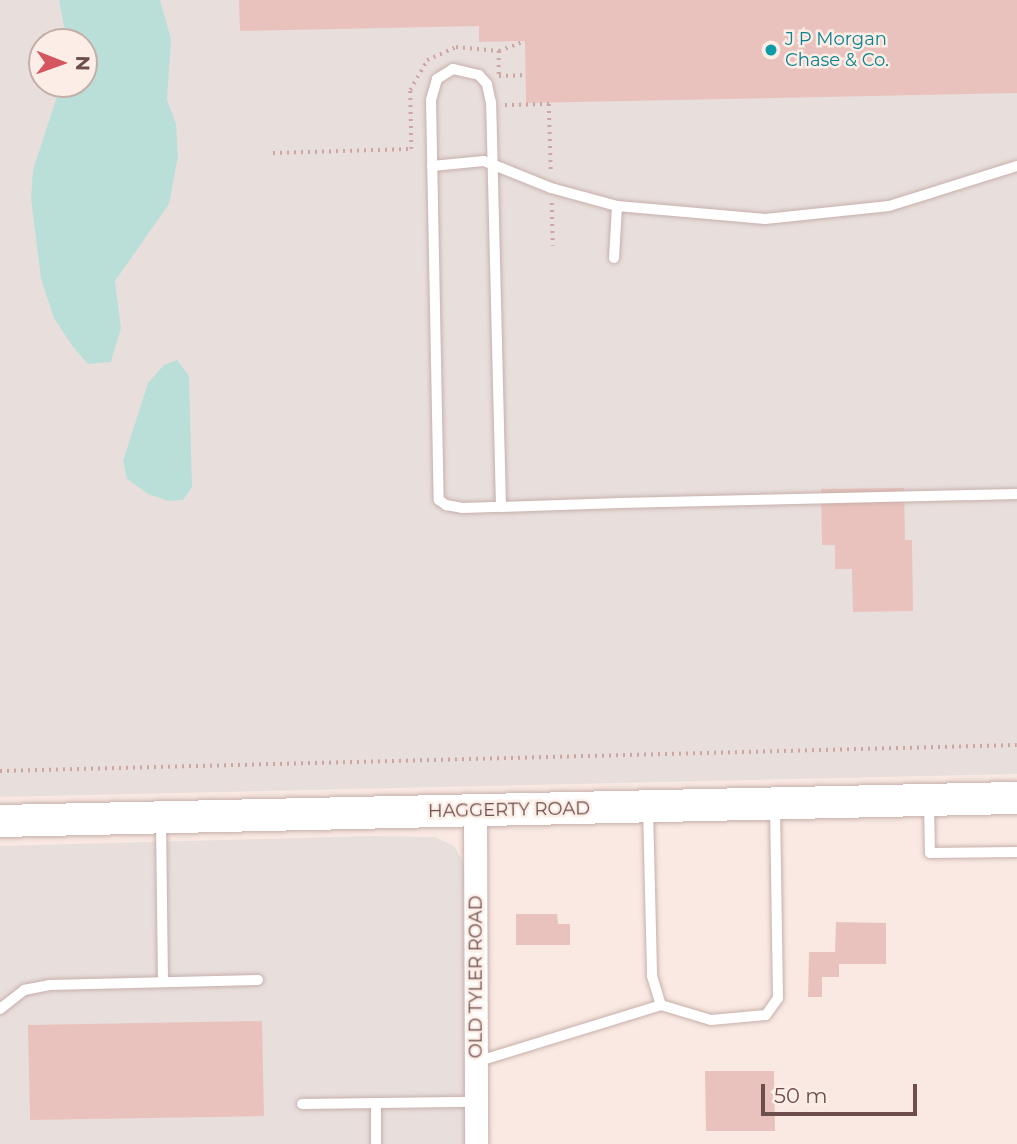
<!DOCTYPE html>
<html>
<head>
<meta charset="utf-8">
<style>
  body { margin:0 }
  #map { position:relative; width:1017px; height:1144px; overflow:hidden; background:#f9e9e2; font-family:Montserrat,sans-serif }
  div>[style] { position:absolute }
  .industrial>* { inset:0; background:#e8dfdd }
  .water>* { inset:0; background:#badfd9 }
  .building>* { inset:0; background:#eac2bd }
  .path>* { height:3.5px; margin-top:-1.75px; transform-origin:0; background:repeating-linear-gradient(90deg,#cea5a1 0 2px,transparent 0 7px) }
  .roads { filter:drop-shadow(0 0 2px #c7afab) drop-shadow(0 0 2px #c7afab) }
  .lane>* { height:10px; margin:-5px; padding:0 5px; transform-origin:5px; border-radius:5px; background:#fff }
  .street>* { height:23px; margin:-11.5px; padding:0 11.5px; transform-origin:11.5px; border-radius:11.5px; background:#fff }
  .secondary>* { height:32px; margin:-16px; padding:0 16px; transform-origin:16px; border-radius:16px; background:#fff }
  .dots>* { width:19px; height:19px; translate:-50% -50%; box-sizing:border-box; border:4px solid #fceee7; border-radius:50% }
  span { translate:-50% -50%; white-space:nowrap; text-align:center; line-height:1.15; -webkit-text-stroke:5px #fceee7; paint-order:stroke }
  .culture-label { font-size:18px; color:#0d838f }
  .left { translate:0 -50%; text-align:left }
  .street-label { font-size:18px; color:#6d4e4c }
  .north { position:absolute; left:28px; top:28px; width:70px; height:70px; box-sizing:border-box; background:#fceee7; border:2px solid #c3aea9; border-radius:50%; rotate:91deg; font-size:19px; font-weight:700; line-height:28px; text-align:center; color:#6d4e4c }
  .north::after { content:''; display:block; margin:auto; width:24px; height:32px; background:#d4565f; clip-path:polygon(50% 0,100% 100%,50% 72%,0 100%) }
  .scale { position:absolute; left:761px; top:1084px; width:156px; height:32px; box-sizing:border-box; border:4px solid #6d4e4c; border-top:0; padding-left:9px; font-size:21px; line-height:24px; white-space:nowrap; color:#6d4e4c; -webkit-text-stroke:5px #fceee7; paint-order:stroke }
</style>
</head>
<body>
<div id="map">
  <div class="industrial">
    <div style="clip-path:polygon(evenodd,0 0,1017px 0,1017px 774px,0 797px,0 0,42px 42px,84px 42px,84px 84px,42px 84px,42px 42px)"></div>
    <div style="clip-path:polygon(371px 836px,435px 837px,454px 846px,465px 865px,466px 1144px,0 1144px,0 846px)"></div>
  </div>
  <div class="water">
    <div style="clip-path:polygon(59px 0,160px 0,171px 39px,167px 100px,176px 124px,178px 157px,169px 204px,115px 281px,121px 328px,111px 362px,88px 364px,73px 347px,54px 318px,41px 279px,31px 199px,33px 170px,61px 84px,84px 84px,84px 42px,67px 42px)"></div>
    <div style="clip-path:polygon(177px 360px,189px 376px,192px 487px,183px 500px,169px 501px,148px 494px,127px 479px,123px 461px,148px 383px,164px 365px)"></div>
  </div>
  <div class="building">
    <div style="clip-path:polygon(239px 0,1017px 0,1017px 93px,526px 103px,525px 41px,479px 42px,479px 26px,240px 31px)"></div>
    <div style="clip-path:polygon(904px 488px,905px 540px,912px 540px,913px 611px,853px 612px,852px 569px,835px 569px,835px 545px,822px 545px,821px 489px)"></div>
    <div style="clip-path:polygon(516px 914px,557px 914px,558px 924px,570px 924px,570px 945px,516px 945px)"></div>
    <div style="clip-path:polygon(836px 922px,886px 923px,886px 964px,839px 964px,839px 977px,822px 977px,822px 997px,808px 997px,809px 952px,835px 952px)"></div>
    <div style="clip-path:polygon(262px 1021px,264px 1116px,30px 1120px,28px 1025px)"></div>
    <div style="clip-path:polygon(705px 1071px,774px 1071px,775px 1131px,706px 1131px)"></div>
  </div>
  <div class="path">
    <div style="left:499px;top:51px;width:25px;rotate:90deg"></div>
    <div style="left:499px;top:76px;width:27px;rotate:-2deg"></div>
    <div style="left:505px;top:105px;width:44px;rotate:-1.3deg"></div>
    <div style="left:549px;top:104px;width:66px;rotate:88.3deg"></div>
    <div style="left:273px;top:153px;width:138px;rotate:-1.7deg"></div>
    <div style="left:411px;top:149px;width:59px;rotate:-91deg"></div>
    <div style="left:410px;top:90px;width:34px;rotate:-60deg"></div>
    <div style="left:427px;top:60px;width:32px;rotate:-24deg"></div>
    <div style="left:456px;top:47px;width:43px;rotate:5.3deg"></div>
    <div style="left:499px;top:51px;width:28px;rotate:-21deg"></div>
    <div style="left:552px;top:203px;width:43px;rotate:88.7deg"></div>
    <div style="left:0;top:771px;width:1017px;rotate:-1.46deg"></div>
  </div>
  <div class="roads">
    <div class="lane">
      <div style="left:432px;top:166px;width:52px;rotate:-5.5deg"></div>
      <div style="left:484px;top:161px;width:72px;rotate:21.9deg"></div>
      <div style="left:551px;top:188px;width:68px;rotate:15.3deg"></div>
      <div style="left:617px;top:206px;width:149px;rotate:5deg"></div>
      <div style="left:765px;top:219px;width:125px;rotate:-6deg"></div>
      <div style="left:889px;top:206px;width:134px;rotate:-17.4deg"></div>
      <div style="left:614px;top:258px;width:52px;rotate:-86.7deg"></div>
      <div style="left:501px;top:507px;width:404px;rotate:-91.4deg"></div>
      <div style="left:491px;top:103px;width:19px;rotate:-102deg"></div>
      <div style="left:487px;top:84px;width:12px;rotate:-132deg"></div>
      <div style="left:479px;top:75px;width:27px;rotate:-167deg"></div>
      <div style="left:453px;top:69px;width:19px;rotate:148deg"></div>
      <div style="left:437px;top:79px;width:22px;rotate:106deg"></div>
      <div style="left:431px;top:100px;width:400px;rotate:88.9deg"></div>
      <div style="left:439px;top:500px;width:9px;rotate:36deg"></div>
      <div style="left:446px;top:505px;width:17px;rotate:10deg"></div>
      <div style="left:463px;top:508px;width:38px;rotate:-2deg"></div>
      <div style="left:501px;top:507px;width:119px;rotate:-1.9deg"></div>
      <div style="left:620px;top:503px;width:397px;rotate:-1.3deg"></div>
      <div style="left:929px;top:803px;width:50px;rotate:88.9deg"></div>
      <div style="left:930px;top:853px;width:87px;rotate:-0.7deg"></div>
      <div style="left:648px;top:808px;width:168px;rotate:88.6deg"></div>
      <div style="left:652px;top:976px;width:30px;rotate:73deg"></div>
      <div style="left:661px;top:1005px;width:52px;rotate:16.7deg"></div>
      <div style="left:711px;top:1020px;width:55px;rotate:-5.2deg"></div>
      <div style="left:766px;top:1015px;width:21px;rotate:-55deg"></div>
      <div style="left:778px;top:998px;width:193px;rotate:-90.9deg"></div>
      <div style="left:161px;top:820px;width:162px;rotate:89.3deg"></div>
      <div style="left:0;top:1009px;width:31px;rotate:-38deg"></div>
      <div style="left:24px;top:990px;width:25px;rotate:-11deg"></div>
      <div style="left:49px;top:985px;width:209px;rotate:-1.4deg"></div>
      <div style="left:476px;top:1062px;width:194px;rotate:-17.1deg"></div>
      <div style="left:302px;top:1104px;width:174px;rotate:-0.7deg"></div>
      <div style="left:376px;top:1144px;width:41px;rotate:-90deg"></div>
    </div>
    <div class="street">
      <div style="left:475px;top:811px;width:333px;rotate:89.8deg"></div>
    </div>
    <div class="secondary">
      <div style="left:0;top:821px;width:1017px;rotate:-1.3deg"></div>
    </div>
  </div>
  <div class="dots">
    <div style="left:771px;top:50px;background:#0f9aa8"></div>
  </div>
  <div class="culture-label">
    <span class="left" style="left:785px;top:50px">J P Morgan<br>Chase &amp; Co.</span>
  </div>
  <div class="street-label">
    <span style="left:509px;top:810px;rotate:-1deg">HAGGERTY ROAD</span>
    <span style="left:476px;top:977px;rotate:-90deg">OLD TYLER ROAD</span>
  </div>
  <div class="north">N</div>
  <div class="scale">50 m</div>
</div>
</body>
</html>
